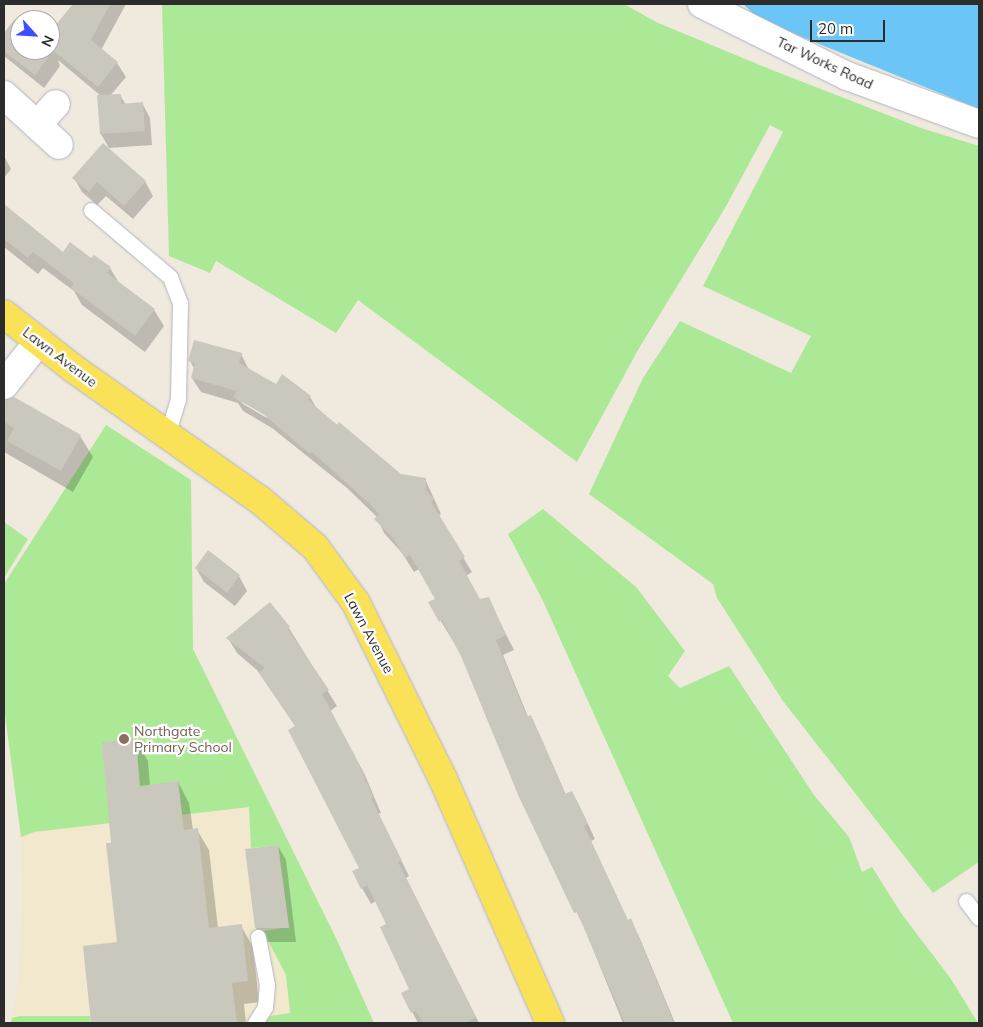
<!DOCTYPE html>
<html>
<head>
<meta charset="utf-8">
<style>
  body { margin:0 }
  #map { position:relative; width:983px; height:1027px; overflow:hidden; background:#efe9de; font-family:Mulish,sans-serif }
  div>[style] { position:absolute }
  .education>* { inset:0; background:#f1e8cd }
  .green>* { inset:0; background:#ace997 }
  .water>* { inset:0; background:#6bc6f7 }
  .shadow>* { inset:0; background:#0003 }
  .building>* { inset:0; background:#cac7bc }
  .roads { filter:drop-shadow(0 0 1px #b2b3c1) drop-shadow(0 0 1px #b2b3c1) }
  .service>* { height:15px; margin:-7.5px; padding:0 7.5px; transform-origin:7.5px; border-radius:7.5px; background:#fff }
  .minor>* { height:28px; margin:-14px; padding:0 14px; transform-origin:14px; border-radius:14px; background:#fff }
  .primary>* { height:28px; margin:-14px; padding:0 14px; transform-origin:14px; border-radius:14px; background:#fae258 }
  .dots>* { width:14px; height:14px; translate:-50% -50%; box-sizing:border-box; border:2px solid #fff; border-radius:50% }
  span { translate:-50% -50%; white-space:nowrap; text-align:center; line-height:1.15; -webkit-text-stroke:4.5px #fff; paint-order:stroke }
  .street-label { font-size:14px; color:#2c2c2c }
  .education-label { font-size:14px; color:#785e54 }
  .left { translate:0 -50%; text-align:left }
  .frame { position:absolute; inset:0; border:5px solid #2c2c2c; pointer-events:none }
  .north { position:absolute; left:10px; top:10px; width:50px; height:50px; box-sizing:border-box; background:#fff; border:1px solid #ababab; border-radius:50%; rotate:116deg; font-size:14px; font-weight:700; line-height:20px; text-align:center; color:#2c2c2c }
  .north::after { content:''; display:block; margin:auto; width:18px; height:22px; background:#3b4fff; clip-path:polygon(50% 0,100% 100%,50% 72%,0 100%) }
  .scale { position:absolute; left:810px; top:20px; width:75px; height:22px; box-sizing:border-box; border:2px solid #2c2c2c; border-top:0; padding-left:6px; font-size:15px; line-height:18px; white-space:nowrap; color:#2c2c2c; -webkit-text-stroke:4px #fff; paint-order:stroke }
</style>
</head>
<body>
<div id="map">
  <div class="education">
    <div style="clip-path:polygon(106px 425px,191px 480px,193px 649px,336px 938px,287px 1023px,11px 1023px,17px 988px,23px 902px,21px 837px,4px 707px,4px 584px)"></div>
  </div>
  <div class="green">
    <div style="clip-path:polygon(162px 4px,624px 4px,656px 22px,772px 70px,921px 128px,979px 146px,979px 862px,933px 893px,783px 701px,717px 598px,713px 584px,589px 494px,643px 378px,680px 321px,791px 373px,811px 336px,703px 286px,783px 132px,770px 125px,725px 208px,638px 350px,577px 462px,358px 300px,336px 333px,216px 261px,210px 273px,169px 256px)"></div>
    <div style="clip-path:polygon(106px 425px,191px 480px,193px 649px,336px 938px,374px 1023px,262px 1023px,271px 1016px,290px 1013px,286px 975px,263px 931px,289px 927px,278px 845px,251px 848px,249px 807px,34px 832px,21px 837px,4px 707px,4px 584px)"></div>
    <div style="clip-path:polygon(543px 509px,636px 587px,685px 651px,668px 676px,680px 688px,729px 666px,814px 795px,849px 837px,862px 872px,872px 867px,901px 913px,951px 979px,978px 1023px,733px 1023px,543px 601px,508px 534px)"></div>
    <div style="clip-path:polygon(4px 522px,28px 539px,4px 578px)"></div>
    <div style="clip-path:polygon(21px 1016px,90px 1016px,91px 1023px,11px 1023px,12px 1018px)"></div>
  </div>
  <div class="water">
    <div style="clip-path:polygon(743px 4px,979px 4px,979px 109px,760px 20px)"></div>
  </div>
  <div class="shadow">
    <div style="clip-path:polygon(74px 4px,126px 4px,101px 50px,117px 63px,126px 77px,110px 96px,120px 95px,126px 105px,142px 103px,150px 118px,152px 145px,109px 148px,101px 134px,98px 97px,101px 96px,58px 60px,60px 66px,44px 88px,4px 56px,4px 35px,14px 22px,20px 27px,20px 50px,50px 50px,50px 34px)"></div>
    <div style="clip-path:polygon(4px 156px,11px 169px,4px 178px)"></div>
    <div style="clip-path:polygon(74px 178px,145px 181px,153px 196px,133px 219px,106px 196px,97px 205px,82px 192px)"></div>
    <div style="clip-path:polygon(4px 206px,63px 254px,110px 268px,119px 283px,154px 310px,164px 326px,145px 352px,82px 305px,74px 291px,43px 268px,38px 274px,4px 247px)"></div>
    <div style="clip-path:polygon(evenodd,241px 354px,249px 370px,277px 386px,310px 397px,317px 409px,400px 475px,425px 479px,441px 514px,438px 516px,472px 572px,466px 576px,480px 601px,488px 599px,514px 650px,503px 655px,528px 717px,538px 731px,566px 795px,572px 792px,580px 807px,595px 839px,591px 841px,628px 921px,638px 934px,675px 1023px,623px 1023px,584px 927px,520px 796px,462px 656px,430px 603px,437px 599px,419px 569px,414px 572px,402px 553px,384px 533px,377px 517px,347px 488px,272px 428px,243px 411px,238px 403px,201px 392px,192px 378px,195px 370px,190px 361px,241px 354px,239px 400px,269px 416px,267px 418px,243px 404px,239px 400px)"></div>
    <div style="clip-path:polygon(13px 398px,80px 436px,93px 457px,73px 492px,4px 452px,4px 401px)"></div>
    <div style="clip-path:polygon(196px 568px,239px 576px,247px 591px,235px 606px,204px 582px)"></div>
    <div style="clip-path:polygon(269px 604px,289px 628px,337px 706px,330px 711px,364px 773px,381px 813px,378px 814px,409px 876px,406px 878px,479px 1023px,418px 1023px,403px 994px,410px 990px,388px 924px,376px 901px,371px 904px,362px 888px,361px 869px,296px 727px,257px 670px,237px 653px,228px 638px)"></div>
    <div style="clip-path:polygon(136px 740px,148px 761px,150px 786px,178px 782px,189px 803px,193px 830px,197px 830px,209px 850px,218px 928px,241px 926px,253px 947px,259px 1002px,244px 1004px,246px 1023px,92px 1023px,84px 947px,118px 943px,113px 844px)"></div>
    <div style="clip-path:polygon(278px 846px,286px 860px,296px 942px,264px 942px,256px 928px)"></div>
  </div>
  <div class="building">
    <div style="clip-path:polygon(73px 4px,110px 4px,91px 40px,118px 62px,98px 87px,50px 48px,50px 32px)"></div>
    <div style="clip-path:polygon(14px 20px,20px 25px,20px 50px,53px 51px,35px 75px,4px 51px,4px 33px)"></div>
    <div style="clip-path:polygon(121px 94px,121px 104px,143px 102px,145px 131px,100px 134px,97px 95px)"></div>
    <div style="clip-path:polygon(103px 143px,146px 181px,124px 206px,97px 182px,89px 192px,72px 178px)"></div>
    <div style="clip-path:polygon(4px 204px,63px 252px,70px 242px,91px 258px,94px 255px,111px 267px,107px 273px,155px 309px,135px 336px,71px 288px,74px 283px,33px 252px,28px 258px,4px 239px)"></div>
    <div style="clip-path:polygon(194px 340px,242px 353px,239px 363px,276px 384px,282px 374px,311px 396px,308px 400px,337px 425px,339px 422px,401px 474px,426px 478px,426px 490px,434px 499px,431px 502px,465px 557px,459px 561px,480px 599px,489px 597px,506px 635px,496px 640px,527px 717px,531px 715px,565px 794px,572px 791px,588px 824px,584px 826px,628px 920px,631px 918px,674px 1023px,625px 1023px,577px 912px,574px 913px,519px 797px,461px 656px,442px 620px,439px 622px,428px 602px,435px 599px,410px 555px,405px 558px,393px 538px,374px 519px,379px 514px,372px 506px,312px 452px,310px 454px,263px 414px,233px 397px,237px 391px,191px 378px,195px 363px,188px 361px)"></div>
    <div style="clip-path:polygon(14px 397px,81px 435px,61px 471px,7px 441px,14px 428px,4px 422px,4px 400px)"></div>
    <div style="clip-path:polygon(208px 550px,240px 575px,227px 593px,195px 568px)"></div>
    <div style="clip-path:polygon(270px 602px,290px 627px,288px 629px,329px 690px,322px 694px,355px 756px,373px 797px,371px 798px,402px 861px,398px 862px,476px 1017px,464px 1023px,423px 1023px,416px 1011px,411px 1013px,401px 993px,409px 989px,380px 927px,386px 924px,367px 885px,361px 889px,352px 871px,359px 868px,288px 730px,295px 726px,259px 672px,265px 668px,226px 638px)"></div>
    <div style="clip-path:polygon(136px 739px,140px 786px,178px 781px,184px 830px,198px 828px,209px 928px,242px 924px,248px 981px,232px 983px,237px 1023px,91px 1023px,83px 946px,117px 942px,106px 843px,111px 843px,102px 742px)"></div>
    <div style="clip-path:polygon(278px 845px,289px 928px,255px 928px,245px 849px)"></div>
  </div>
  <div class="roads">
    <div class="service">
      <div style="left:91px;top:210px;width:104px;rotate:40.3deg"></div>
      <div style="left:170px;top:277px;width:28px;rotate:69deg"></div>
      <div style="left:180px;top:303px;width:96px;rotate:91.2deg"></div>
      <div style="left:178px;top:399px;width:37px;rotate:107deg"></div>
      <div style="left:966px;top:901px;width:21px;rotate:53deg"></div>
      <div style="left:255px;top:1023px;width:19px;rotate:-58deg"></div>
      <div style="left:265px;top:1007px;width:22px;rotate:-85deg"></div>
      <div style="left:267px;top:985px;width:49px;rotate:-100.6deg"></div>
    </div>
    <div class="minor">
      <div style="left:702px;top:4px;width:162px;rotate:26.4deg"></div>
      <div style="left:847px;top:76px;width:140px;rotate:20deg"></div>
      <div style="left:4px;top:95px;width:74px;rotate:42.3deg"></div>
      <div style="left:37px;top:125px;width:28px;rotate:-48deg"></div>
      <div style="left:4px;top:385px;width:56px;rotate:-51.5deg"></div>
    </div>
    <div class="primary">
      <div style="left:4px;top:314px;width:89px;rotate:38.2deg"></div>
      <div style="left:74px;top:369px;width:228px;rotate:35.2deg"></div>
      <div style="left:260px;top:500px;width:72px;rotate:40.5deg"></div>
      <div style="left:315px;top:547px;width:69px;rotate:53.8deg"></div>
      <div style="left:356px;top:603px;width:196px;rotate:63.7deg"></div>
      <div style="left:443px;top:779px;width:266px;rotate:66.3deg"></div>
    </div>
  </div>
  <div class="dots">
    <div style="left:124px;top:739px;background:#8d6e63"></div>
  </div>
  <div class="street-label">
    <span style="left:825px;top:63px;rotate:25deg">Tar Works Road</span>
    <span style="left:60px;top:357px;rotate:37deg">Lawn Avenue</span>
    <span style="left:369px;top:633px;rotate:62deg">Lawn Avenue</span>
  </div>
  <div class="education-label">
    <span class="left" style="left:134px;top:739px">Northgate<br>Primary School</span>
  </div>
  <div class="frame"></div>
  <div class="north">N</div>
  <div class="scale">20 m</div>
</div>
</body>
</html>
